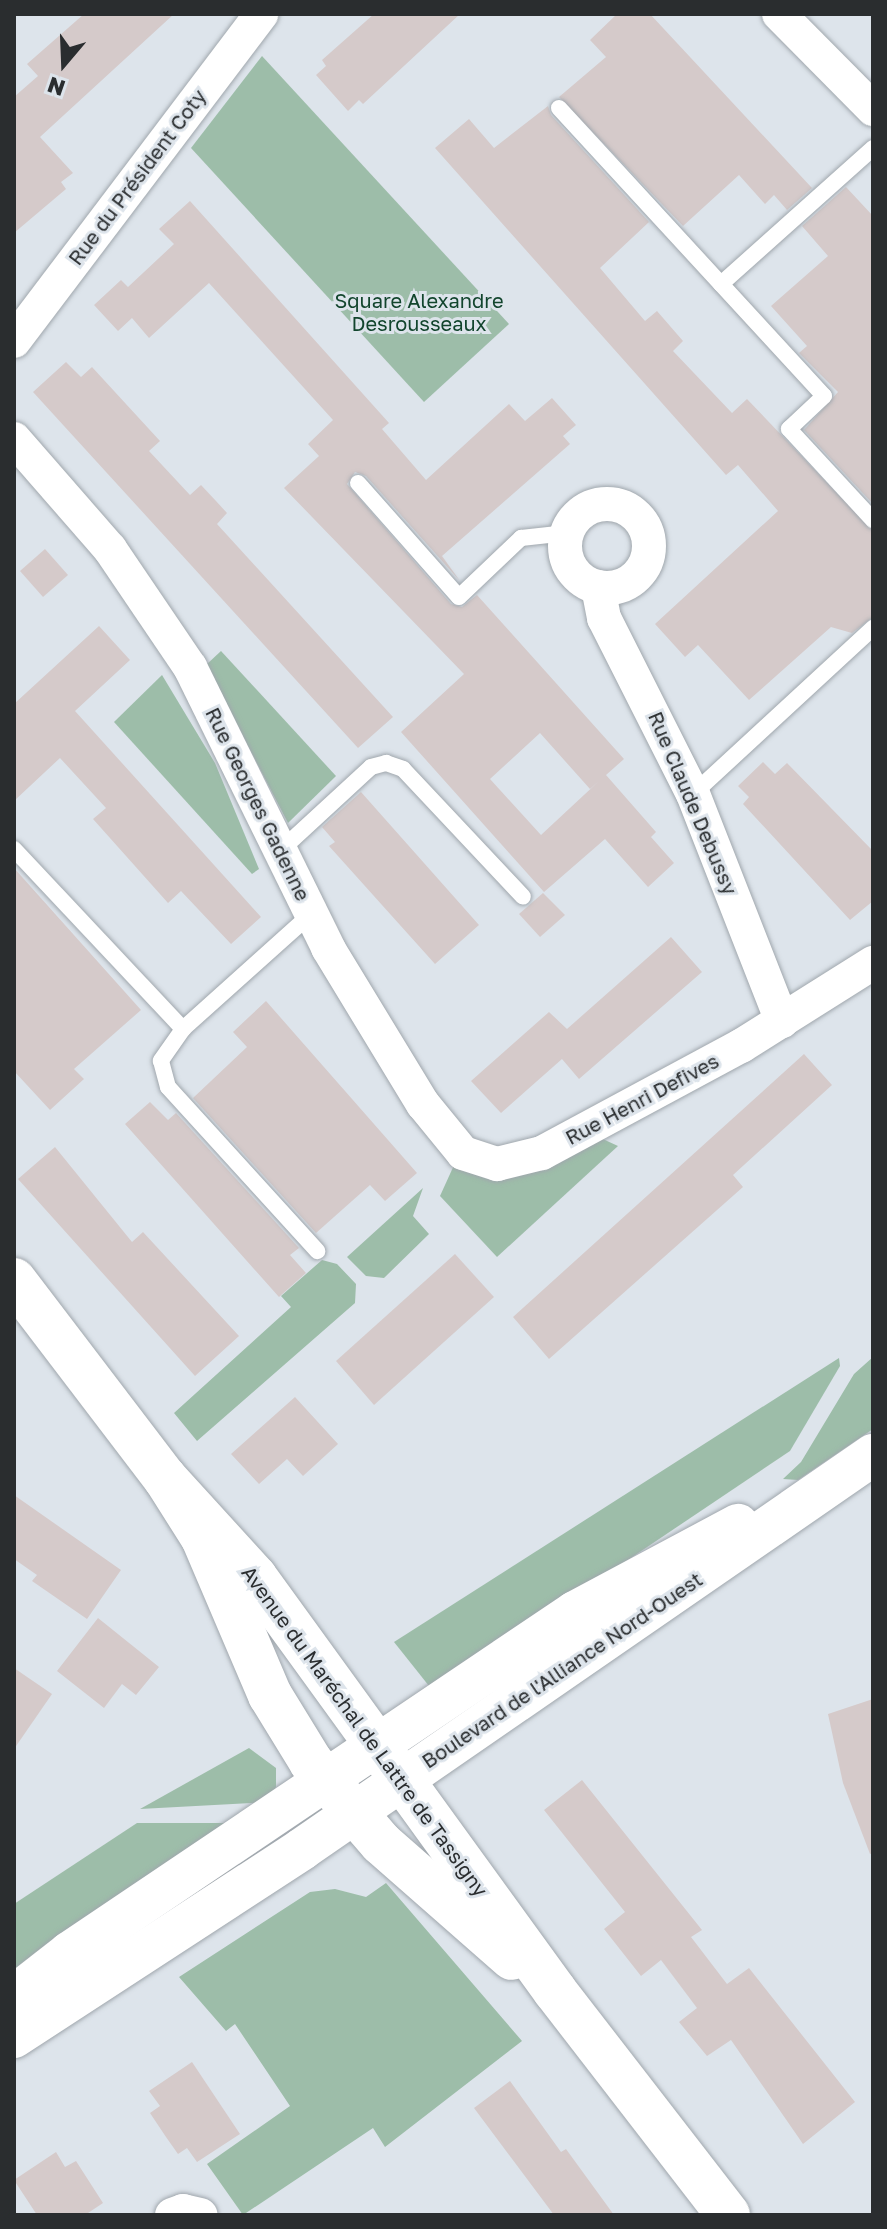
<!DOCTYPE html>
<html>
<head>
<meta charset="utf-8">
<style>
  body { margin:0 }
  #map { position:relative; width:887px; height:2229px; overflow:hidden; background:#dde4eb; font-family:"Golos Text",sans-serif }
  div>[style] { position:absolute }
  .green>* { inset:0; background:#9dbda9 }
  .building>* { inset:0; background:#d5caca }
  .roads { filter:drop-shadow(0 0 2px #a0a7ad) drop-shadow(0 0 2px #a0a7ad) }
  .service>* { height:16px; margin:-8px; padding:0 8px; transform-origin:8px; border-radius:8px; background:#fff }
  .minor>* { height:34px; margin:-17px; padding:0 17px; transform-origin:17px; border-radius:17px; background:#fff }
  .minor>.ring { margin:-17px; padding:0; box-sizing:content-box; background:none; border:34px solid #fff; border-radius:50% }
  .tertiary>* { height:42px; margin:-21px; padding:0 21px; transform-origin:21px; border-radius:21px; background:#fff }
  .secondary>* { height:44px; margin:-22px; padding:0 22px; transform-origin:22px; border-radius:22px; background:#fff }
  span { translate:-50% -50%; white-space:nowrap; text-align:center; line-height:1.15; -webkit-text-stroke:6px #dde4eb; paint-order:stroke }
  .street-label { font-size:20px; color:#2a2d2f }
  .park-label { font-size:20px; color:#12452d }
  .frame { position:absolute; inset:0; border:16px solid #2a2d2f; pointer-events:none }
  .north { position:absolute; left:24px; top:24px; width:80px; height:80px; -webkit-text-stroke:6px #dde4eb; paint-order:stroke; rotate:199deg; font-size:22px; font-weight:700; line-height:32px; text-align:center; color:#2a2d2f }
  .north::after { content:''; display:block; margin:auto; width:28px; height:36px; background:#2a2d2f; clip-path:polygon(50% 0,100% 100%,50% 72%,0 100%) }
</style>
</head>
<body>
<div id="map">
  <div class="green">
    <div style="clip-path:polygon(262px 56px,509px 324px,424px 402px,191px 148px)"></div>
    <div style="clip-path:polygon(221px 651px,336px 776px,288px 823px,206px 665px)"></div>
    <div style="clip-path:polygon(162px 675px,215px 763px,259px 869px,252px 874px,114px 722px)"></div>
    <div style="clip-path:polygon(594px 1135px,618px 1146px,497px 1257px,440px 1196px,455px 1163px)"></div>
    <div style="clip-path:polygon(423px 1188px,413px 1216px,429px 1234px,384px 1278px,366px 1276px,347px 1257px)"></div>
    <div style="clip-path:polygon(322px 1260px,337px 1264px,356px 1284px,355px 1303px,197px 1441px,174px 1413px,291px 1307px,281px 1296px)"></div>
    <div style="clip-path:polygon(873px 1357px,873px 1429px,798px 1480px,783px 1479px,801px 1462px,854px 1374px)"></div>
    <div style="clip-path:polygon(839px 1358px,840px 1366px,790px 1451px,433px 1691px,394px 1642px)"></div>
    <div style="clip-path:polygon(249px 1748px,276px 1768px,276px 1787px,269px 1802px,140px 1809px)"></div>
    <div style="clip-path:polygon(137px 1823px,244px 1823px,14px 1973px,14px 1904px)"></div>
    <div style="clip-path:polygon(386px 1883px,522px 2041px,385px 2147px,373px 2128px,243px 2215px,207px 2164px,290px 2106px,235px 2024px,226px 2031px,179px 1977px,310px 1892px,335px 1889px,366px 1897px)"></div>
  </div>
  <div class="building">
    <div style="clip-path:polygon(84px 14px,174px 14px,40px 137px,73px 173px,61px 182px,66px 189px,14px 233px,14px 97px,38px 76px,27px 64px)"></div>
    <div style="clip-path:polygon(374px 14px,460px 14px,363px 104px,359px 100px,348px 111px,316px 75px,326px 66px,322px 60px)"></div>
    <div style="clip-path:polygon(617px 14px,650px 14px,812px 188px,787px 210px,774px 195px,765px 204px,739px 175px,683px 226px,559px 97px,606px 57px,590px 40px)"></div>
    <div style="clip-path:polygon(548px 106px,551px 115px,649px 222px,600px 268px,645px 321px,657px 311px,683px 341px,673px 351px,732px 413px,747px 399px,873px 531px,873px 617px,852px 633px,831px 627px,749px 700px,698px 645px,685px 657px,655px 624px,778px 511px,738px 465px,726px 475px,435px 148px,469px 119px,494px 148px)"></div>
    <div style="clip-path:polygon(846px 187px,873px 216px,873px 504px,804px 430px,838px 392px,799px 353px,807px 346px,771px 306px,828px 256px,802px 226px)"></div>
    <div style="clip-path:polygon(evenodd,190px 201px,389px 423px,382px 429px,426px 480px,509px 404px,525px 421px,552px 398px,576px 425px,563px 436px,570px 444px,442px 556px,460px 581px,366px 476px,355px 472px,347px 484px,451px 604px,462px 607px,477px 595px,624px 759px,606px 775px,656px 832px,651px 837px,674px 863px,648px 887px,605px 839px,544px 892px,401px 732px,464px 674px,284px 488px,319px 456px,308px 444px,333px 420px,209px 283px,149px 338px,132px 318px,118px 331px,94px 305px,121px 280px,128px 287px,174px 244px,159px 229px,190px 201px,540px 733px,590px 789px,599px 781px,541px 835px,490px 779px,540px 733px)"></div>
    <div style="clip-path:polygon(66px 362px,81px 377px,92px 367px,160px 441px,149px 451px,190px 495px,201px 485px,216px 501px,227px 513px,217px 524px,393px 717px,358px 748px,33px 392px)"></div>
    <div style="clip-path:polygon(45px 549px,68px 575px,43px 597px,20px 571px)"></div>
    <div style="clip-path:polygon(99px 626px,130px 660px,75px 711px,261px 917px,231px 944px,181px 891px,168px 903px,93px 819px,106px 808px,60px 758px,14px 801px,14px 704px)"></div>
    <div style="clip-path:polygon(763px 762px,775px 774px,787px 763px,873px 851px,873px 901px,850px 920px,743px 804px,749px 797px,738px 786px)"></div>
    <div style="clip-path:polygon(361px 792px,479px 925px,435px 964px,329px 846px,335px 842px,322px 827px)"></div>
    <div style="clip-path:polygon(14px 868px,141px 1010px,74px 1069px,84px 1079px,50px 1110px,14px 1071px)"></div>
    <div style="clip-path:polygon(543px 893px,565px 915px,540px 937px,519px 914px)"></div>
    <div style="clip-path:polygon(671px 937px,702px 972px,579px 1079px,562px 1059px,501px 1113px,471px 1081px,549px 1012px,567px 1029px)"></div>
    <div style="clip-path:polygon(266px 1001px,417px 1173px,385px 1201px,370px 1185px,316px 1233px,193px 1098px,247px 1047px,233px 1032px)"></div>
    <div style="clip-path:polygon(804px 1054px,832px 1085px,733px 1175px,743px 1187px,549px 1359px,513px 1317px)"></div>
    <div style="clip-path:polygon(150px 1102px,168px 1120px,176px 1113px,299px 1248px,290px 1255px,306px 1273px,279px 1297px,125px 1124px)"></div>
    <div style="clip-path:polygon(55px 1147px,132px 1242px,143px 1232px,239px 1336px,195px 1376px,18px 1179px)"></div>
    <div style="clip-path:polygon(455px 1254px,494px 1297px,374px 1405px,336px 1361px)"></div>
    <div style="clip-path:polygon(295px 1397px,338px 1444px,303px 1476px,287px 1459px,259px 1484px,231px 1454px)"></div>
    <div style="clip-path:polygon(14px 1495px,121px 1570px,87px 1619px,32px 1581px,37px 1575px,14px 1559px)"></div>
    <div style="clip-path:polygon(98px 1618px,159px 1667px,136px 1695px,122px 1684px,104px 1708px,57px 1671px)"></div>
    <div style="clip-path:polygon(14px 1668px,52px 1694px,14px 1749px)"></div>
    <div style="clip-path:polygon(873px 1699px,873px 1853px,870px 1854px,843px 1783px,828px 1714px)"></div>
    <div style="clip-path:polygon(582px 1780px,702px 1930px,691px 1937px,727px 1984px,749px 1968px,855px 2102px,803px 2144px,731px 2040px,707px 2056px,679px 2022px,697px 2008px,661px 1960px,641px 1976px,604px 1929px,625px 1912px,544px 1810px)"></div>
    <div style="clip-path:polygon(192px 2062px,240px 2134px,197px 2162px,187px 2148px,178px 2154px,166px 2137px,150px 2113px,160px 2106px,149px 2091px)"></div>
    <div style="clip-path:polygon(510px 2081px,561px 2152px,566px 2149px,614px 2215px,554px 2215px,474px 2108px)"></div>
    <div style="clip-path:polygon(56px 2152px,65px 2167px,76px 2161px,103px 2203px,85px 2215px,37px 2215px,14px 2180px)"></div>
  </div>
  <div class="roads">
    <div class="service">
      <div style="left:559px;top:108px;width:239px;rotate:47.4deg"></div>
      <div style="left:721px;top:284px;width:204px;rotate:-41.8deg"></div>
      <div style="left:721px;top:284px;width:152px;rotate:47.4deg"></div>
      <div style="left:824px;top:396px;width:48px;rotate:136.7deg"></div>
      <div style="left:789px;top:429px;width:124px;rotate:47.3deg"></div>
      <div style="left:358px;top:483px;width:152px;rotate:48.5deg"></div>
      <div style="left:459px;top:597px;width:86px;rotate:-43.6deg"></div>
      <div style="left:521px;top:538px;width:46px;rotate:-6.2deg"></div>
      <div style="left:693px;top:794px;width:245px;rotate:-42.7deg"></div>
      <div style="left:14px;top:849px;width:247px;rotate:46.8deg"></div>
      <div style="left:281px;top:850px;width:122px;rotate:-42.7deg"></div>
      <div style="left:371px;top:767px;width:16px;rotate:-15deg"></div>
      <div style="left:386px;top:763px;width:18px;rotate:19deg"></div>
      <div style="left:403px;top:769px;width:175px;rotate:46.8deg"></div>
      <div style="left:311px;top:914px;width:172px;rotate:138.1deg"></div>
      <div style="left:183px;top:1029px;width:39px;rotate:125deg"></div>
      <div style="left:161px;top:1061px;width:27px;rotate:75deg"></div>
      <div style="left:168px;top:1087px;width:222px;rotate:47.7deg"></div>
    </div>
    <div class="minor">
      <div style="left:779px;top:14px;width:134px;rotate:45.3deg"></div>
      <div style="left:14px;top:341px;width:410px;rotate:-52.9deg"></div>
      <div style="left:14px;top:439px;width:146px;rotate:48.9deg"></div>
      <div style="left:110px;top:549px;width:143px;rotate:55.9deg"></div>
      <div style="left:190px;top:667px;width:313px;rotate:63.8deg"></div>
      <div style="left:328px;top:948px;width:183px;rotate:58.7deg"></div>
      <div style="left:423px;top:1104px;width:63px;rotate:50.8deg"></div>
      <div style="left:463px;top:1153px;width:36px;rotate:18deg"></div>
      <div style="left:497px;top:1164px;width:46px;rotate:-13.7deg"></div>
      <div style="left:542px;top:1153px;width:226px;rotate:-28.3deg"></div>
      <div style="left:741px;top:1046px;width:156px;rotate:-32.2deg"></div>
      <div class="ring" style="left:565px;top:504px;width:50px;height:50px"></div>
      <div style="left:598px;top:587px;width:32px;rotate:79deg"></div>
      <div style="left:604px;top:618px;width:197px;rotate:63.2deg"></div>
      <div style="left:693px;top:794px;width:244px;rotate:68.6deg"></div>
      <div style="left:172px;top:2215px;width:12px;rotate:-20deg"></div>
      <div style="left:183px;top:2211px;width:18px;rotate:13deg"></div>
    </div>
    <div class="tertiary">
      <div style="left:14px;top:1996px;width:70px;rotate:-38deg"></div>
      <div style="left:69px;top:1953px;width:610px;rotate:-33.98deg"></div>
      <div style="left:575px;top:1612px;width:185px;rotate:-28.1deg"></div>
      <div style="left:14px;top:2037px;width:344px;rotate:-33.1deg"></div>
      <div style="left:302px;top:1849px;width:694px;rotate:-34.61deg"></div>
    </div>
    <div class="secondary">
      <div style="left:14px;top:1280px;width:249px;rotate:52.7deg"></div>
      <div style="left:165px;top:1478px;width:71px;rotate:57.7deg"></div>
      <div style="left:203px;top:1538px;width:171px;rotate:66.9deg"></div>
      <div style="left:270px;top:1695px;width:79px;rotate:58.5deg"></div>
      <div style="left:311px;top:1762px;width:107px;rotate:49.2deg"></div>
      <div style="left:381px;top:1843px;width:174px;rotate:41.3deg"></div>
      <div style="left:165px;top:1478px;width:134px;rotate:47.7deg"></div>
      <div style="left:255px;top:1577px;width:511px;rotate:54.07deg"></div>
      <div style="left:555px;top:1991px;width:283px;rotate:52.3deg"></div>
    </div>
  </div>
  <div class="street-label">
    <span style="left:137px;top:177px;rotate:-53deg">Rue du Président Coty</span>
    <span style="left:693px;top:803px;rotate:67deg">Rue Claude Debussy</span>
    <span style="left:258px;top:804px;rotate:64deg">Rue Georges Gadenne</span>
    <span style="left:642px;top:1099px;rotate:-28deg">Rue Henri Defives</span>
    <span style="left:562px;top:1670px;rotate:-34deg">Boulevard de l'Alliance Nord-Ouest</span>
    <span style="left:365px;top:1731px;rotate:54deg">Avenue du Maréchal de Lattre de Tassigny</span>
  </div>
  <div class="park-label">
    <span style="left:419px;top:312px">Square Alexandre<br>Desrousseaux</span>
  </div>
  <div class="frame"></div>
  <div class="north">N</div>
</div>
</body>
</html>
